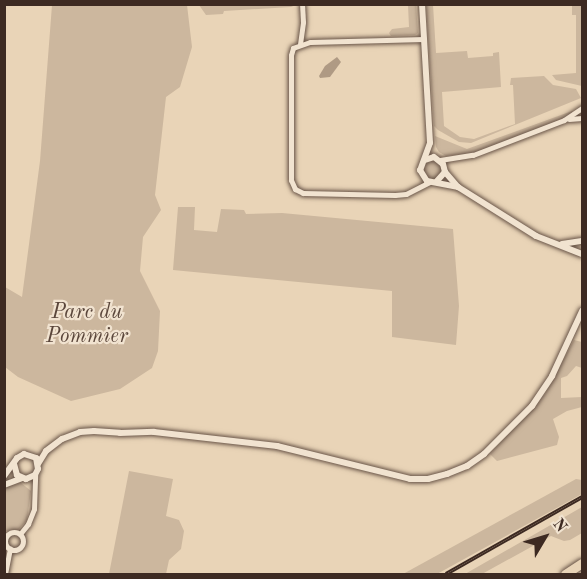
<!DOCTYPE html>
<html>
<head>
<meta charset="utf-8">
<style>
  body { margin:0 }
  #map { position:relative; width:587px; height:579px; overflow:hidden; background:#e9d4b7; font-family:"Old Standard TT",serif }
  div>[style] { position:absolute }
  .green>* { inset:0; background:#ccb79e }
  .round { border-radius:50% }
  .water>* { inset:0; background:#af9a84 }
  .roads { filter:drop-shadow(0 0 2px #685447) drop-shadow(0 0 2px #685447) }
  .minor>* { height:5px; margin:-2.5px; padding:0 2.5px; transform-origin:2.5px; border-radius:2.5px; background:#f1e3d0 }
  .minor>.ring { margin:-2.5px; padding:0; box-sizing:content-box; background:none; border:5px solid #f1e3d0; border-radius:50% }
  .tertiary>* { height:6px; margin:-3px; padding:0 3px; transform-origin:3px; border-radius:3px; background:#f1e3d0 }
  .motorway>* { height:9px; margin:-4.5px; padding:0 4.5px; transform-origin:4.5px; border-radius:4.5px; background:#e9d4b7 }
  .rail>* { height:4px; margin-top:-2px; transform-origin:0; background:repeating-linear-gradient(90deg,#f1e3d0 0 4.5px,#3d2a22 0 9px); box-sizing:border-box; border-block:2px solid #3d2a22 }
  span { translate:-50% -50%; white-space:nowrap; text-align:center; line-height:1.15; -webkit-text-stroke:4.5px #f1e3d0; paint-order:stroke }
  .park-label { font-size:21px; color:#5a463b; font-style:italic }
  .frame { position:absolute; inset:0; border:6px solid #3d2a22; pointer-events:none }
  .north { position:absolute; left:515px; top:507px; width:60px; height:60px; -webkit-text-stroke:4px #f1e3d0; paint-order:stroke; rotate:52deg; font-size:16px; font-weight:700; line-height:24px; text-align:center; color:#3d2a22 }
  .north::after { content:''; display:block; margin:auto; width:21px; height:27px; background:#3d2a22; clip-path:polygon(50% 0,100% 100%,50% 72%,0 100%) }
</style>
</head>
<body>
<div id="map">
  <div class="green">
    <div style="clip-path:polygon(52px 5px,187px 5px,192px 47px,180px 87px,166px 97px,155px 195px,161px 210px,143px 237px,140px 271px,160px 311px,158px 351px,152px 368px,120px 389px,71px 401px,18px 377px,5px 367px,5px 287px,22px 297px,40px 161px)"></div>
    <div style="clip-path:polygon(199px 5px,296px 5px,291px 7px,224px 11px,223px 14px,206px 15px)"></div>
    <div style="clip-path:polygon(408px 5px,416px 5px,418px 33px,415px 35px,391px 36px,389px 33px,392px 29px,409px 27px)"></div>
    <div style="clip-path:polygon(426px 5px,433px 5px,436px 53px,467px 51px,468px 58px,493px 56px,493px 53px,499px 52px,501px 87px,442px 92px,444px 126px,460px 137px,474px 139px,515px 124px,513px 85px,510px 85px,511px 78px,544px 76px,553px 85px,576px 89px,581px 98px,471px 143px,459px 142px,438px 130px,434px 126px)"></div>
    <div style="clip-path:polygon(572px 5px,582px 5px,582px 86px,556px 80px,552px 75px,576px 73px,576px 15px,572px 15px)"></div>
    <div style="clip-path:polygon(572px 111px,573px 113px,565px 118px,474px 153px,446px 156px,439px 152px,436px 147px,435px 136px,467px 149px)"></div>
    <div class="round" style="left:424px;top:161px;width:18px;height:18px"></div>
    <div style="clip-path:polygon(178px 207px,195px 207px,194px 230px,217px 232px,221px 209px,244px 210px,246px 214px,282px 213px,453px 229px,459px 306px,456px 345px,392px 337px,392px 291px,173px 270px)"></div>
    <div style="clip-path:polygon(574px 340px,582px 342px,582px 368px,576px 366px,567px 376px,561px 378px,561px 398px,582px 397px,582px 407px,567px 411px,553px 419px,559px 437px,557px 445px,497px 461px,490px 454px,545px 394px)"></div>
    <div style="clip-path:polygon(129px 471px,173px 479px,166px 516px,179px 520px,184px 531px,181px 549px,169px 560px,166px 574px,109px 574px)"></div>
    <div style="clip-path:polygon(576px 479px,582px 480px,582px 494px,437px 574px,403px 574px)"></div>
    <div style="clip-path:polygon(20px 482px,31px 491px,27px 520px,18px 530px,6px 531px,4px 488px)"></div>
    <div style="clip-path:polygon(582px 507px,582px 533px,570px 540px,564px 541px,551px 536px,482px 574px,465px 574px)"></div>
  </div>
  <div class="water">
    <div style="clip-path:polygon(337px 57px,341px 62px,330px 77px,320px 78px,319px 76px,325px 66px)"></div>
  </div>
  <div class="roads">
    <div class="minor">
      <div style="left:424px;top:39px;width:114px;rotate:178.5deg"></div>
      <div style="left:310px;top:42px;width:18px;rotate:161deg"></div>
      <div style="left:293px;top:48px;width:7px;rotate:106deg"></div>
      <div style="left:291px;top:55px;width:125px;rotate:90deg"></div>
      <div style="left:291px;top:180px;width:10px;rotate:66deg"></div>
      <div style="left:295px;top:189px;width:9px;rotate:27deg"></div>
      <div style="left:303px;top:193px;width:92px;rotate:1.2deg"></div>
      <div style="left:395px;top:195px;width:11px;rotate:-5deg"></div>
      <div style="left:406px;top:194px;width:27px;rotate:-27deg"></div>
      <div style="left:300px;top:44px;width:22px;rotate:-82deg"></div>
      <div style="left:303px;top:22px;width:18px;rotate:-93deg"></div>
      <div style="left:569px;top:119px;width:13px;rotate:-4deg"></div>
      <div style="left:440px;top:160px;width:33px;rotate:-9deg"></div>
      <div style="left:473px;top:155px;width:97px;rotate:-21deg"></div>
      <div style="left:564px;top:120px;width:22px;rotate:-34deg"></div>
      <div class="ring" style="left:5px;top:532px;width:13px;height:13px"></div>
      <div style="left:20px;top:534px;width:13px;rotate:-51deg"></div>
      <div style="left:28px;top:524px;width:16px;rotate:-68deg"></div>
      <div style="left:34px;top:509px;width:34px;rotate:-88deg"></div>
      <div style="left:5px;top:574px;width:26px;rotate:-79deg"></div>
    </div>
    <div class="tertiary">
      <div style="left:422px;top:4px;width:139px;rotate:86.7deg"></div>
      <div style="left:430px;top:143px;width:29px;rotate:110deg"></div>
      <div style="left:420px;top:170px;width:13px;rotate:58deg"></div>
      <div style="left:427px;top:181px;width:32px;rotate:11deg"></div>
      <div style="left:425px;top:160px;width:9px;rotate:-18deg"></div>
      <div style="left:434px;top:157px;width:11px;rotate:38deg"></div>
      <div style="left:443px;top:164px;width:8px;rotate:76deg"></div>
      <div style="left:445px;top:172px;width:12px;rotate:132deg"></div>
      <div style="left:445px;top:172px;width:20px;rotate:49deg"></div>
      <div style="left:458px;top:187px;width:92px;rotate:32.1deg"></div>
      <div style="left:536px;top:236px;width:49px;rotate:21.4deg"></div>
      <div style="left:562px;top:244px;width:20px;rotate:-9deg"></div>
      <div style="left:38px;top:464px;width:15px;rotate:-58deg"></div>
      <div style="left:46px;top:451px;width:20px;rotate:-37deg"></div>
      <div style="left:62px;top:439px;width:19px;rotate:-21deg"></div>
      <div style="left:80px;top:432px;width:14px;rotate:-4deg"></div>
      <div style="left:94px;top:431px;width:26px;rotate:4deg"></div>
      <div style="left:120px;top:433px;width:34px;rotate:-2deg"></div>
      <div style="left:154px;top:432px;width:124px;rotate:6.5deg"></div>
      <div style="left:277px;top:446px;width:137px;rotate:13.9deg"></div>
      <div style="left:410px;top:479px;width:18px"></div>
      <div style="left:428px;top:479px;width:20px;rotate:-15deg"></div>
      <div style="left:447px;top:474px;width:22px;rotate:-22deg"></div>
      <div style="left:467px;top:466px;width:21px;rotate:-35deg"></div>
      <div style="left:484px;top:454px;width:68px;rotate:-45deg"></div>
      <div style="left:532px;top:406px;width:36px;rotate:-56deg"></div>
      <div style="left:552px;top:376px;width:72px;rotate:-65.2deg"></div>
      <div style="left:4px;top:476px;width:22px;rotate:-54deg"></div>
      <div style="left:17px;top:458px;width:8px;rotate:-30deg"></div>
      <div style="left:24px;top:454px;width:13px;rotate:18deg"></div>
      <div style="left:36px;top:458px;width:11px;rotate:80deg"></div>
      <div style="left:38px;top:469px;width:7px;rotate:117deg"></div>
      <div style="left:35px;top:475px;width:10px;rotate:156deg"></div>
      <div style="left:26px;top:479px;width:10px;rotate:-156deg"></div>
      <div style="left:17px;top:475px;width:11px;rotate:-105deg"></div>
      <div style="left:4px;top:485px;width:19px;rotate:-21deg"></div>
    </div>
    <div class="motorway">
      <div style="left:565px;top:574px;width:20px;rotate:-33deg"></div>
    </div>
  </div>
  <div class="rail">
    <div style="left:446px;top:574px;width:156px;rotate:-29.5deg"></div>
  </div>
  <div class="park-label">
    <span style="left:87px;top:325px">Parc du<br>Pommier</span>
  </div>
  <div class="frame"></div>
  <div class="north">N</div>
</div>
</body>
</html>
